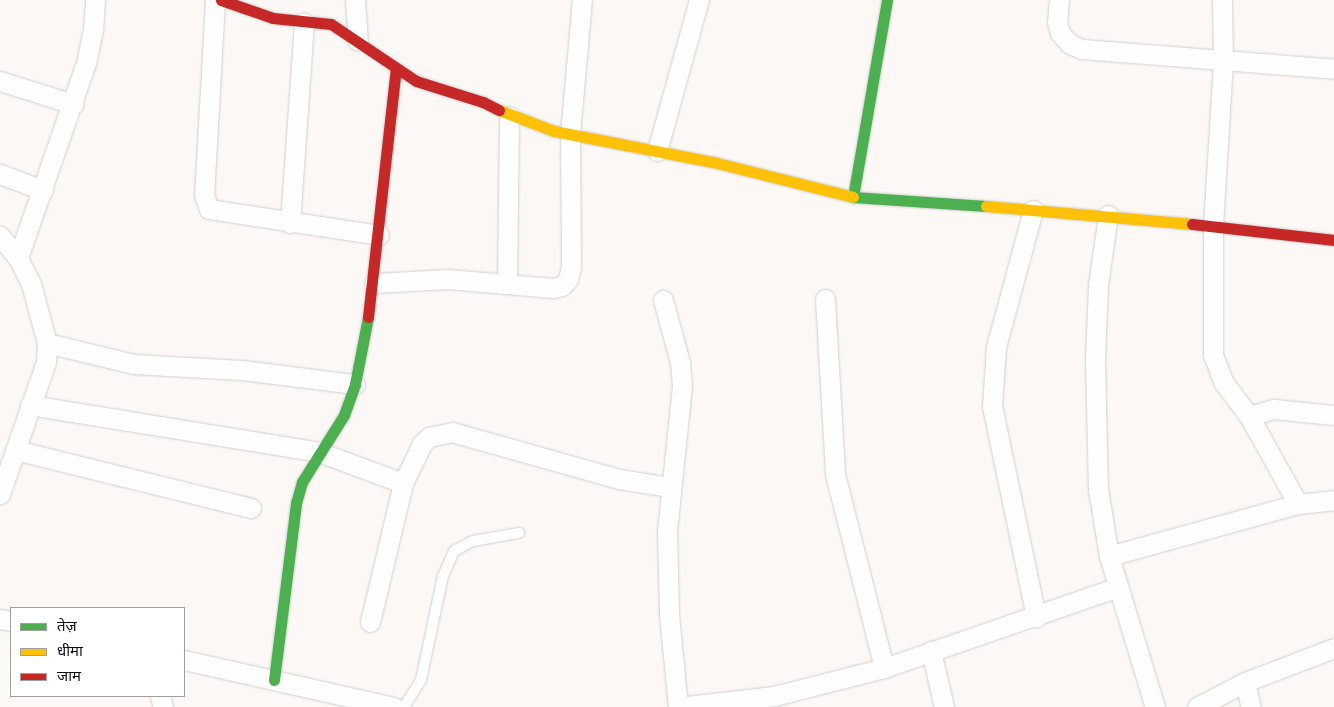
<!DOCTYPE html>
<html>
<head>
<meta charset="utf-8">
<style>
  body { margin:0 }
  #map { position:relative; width:1334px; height:707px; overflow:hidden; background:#fbf8f6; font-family:"Varela Round","Noto Sans Devanagari",sans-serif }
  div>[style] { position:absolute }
  .roads { filter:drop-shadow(0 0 1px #d2d0ce) drop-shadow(0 0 1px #d2d0ce) }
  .lane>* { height:10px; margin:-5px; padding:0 5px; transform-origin:5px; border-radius:5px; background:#fefefe }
  .street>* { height:19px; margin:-9.5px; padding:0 9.5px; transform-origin:9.5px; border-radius:9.5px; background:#fefefe }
  .fast>* { height:11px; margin:-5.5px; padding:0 5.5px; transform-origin:5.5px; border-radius:5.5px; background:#4caf50 }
  .slow>* { height:11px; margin:-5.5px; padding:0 5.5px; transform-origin:5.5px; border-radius:5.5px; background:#ffc107 }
  .jam>* { height:11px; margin:-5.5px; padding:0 5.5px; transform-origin:5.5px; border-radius:5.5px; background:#c62828 }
  span { translate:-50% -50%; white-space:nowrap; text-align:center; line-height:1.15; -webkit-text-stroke:4px #fff; paint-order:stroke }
  .legend { position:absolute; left:10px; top:607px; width:175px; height:90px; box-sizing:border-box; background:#fff; border:1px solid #9f9f9e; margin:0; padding:6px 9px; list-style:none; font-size:15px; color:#0f0e0c }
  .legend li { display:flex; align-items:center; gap:10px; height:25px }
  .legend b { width:25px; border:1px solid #9f9f9e }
</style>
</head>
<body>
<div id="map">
  <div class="roads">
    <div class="lane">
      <div style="left:404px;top:707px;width:32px;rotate:-58deg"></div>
      <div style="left:421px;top:680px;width:106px;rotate:-78.1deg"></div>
      <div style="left:443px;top:576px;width:27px;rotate:-66deg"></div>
      <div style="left:454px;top:551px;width:21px;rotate:-28deg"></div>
      <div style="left:473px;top:541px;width:47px;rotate:-9.9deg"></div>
    </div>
    <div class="street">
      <div style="left:215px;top:0;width:195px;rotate:93.2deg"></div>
      <div style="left:204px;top:195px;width:15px;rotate:70deg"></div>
      <div style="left:209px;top:209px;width:172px;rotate:8.7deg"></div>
      <div style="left:355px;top:0;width:41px;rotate:85.8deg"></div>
      <div style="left:1059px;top:0;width:22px;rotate:95deg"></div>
      <div style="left:1057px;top:22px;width:11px;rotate:75deg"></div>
      <div style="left:1060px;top:33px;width:15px;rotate:48deg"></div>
      <div style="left:1070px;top:44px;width:13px;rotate:23deg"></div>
      <div style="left:1082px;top:49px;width:253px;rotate:4.5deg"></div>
      <div style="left:1222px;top:0;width:62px;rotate:89.1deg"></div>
      <div style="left:1223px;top:62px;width:163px;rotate:93.5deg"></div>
      <div style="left:1213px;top:225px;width:130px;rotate:90deg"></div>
      <div style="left:1213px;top:355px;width:30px;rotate:69deg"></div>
      <div style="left:1224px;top:383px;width:41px;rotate:52.9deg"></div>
      <div style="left:1249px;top:416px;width:101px;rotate:60.9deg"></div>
      <div style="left:1298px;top:504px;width:36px;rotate:-6deg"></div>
      <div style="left:0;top:81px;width:77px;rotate:17.5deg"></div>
      <div style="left:657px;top:151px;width:157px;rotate:-74.5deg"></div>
      <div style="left:0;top:174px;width:46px;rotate:20.4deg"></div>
      <div style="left:1033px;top:210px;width:142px;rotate:105.1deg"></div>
      <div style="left:996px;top:347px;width:59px;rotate:93.9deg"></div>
      <div style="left:992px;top:406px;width:216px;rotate:78.2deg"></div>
      <div style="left:1108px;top:215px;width:71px;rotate:98.1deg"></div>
      <div style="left:1098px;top:285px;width:74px;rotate:92.3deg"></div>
      <div style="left:1095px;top:359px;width:130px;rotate:88.7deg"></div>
      <div style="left:1098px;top:489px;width:68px;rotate:80.7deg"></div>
      <div style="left:1109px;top:556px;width:158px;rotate:73.1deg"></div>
      <div style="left:290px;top:223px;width:201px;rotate:-86deg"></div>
      <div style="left:0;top:236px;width:28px;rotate:51deg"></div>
      <div style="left:18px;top:258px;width:29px;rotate:63deg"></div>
      <div style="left:31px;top:284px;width:61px;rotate:74.8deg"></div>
      <div style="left:47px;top:343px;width:19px;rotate:93deg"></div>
      <div style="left:46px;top:362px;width:140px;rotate:109.2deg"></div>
      <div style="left:18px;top:258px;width:207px;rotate:-70.8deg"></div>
      <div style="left:86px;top:63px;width:34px;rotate:-78deg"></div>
      <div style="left:93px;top:30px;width:30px;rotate:-86deg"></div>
      <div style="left:374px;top:283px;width:74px;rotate:-3.1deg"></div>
      <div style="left:448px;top:279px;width:105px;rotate:4.9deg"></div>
      <div style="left:553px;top:288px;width:9px;rotate:-13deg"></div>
      <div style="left:562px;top:286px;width:9px;rotate:-49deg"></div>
      <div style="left:568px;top:279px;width:12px;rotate:-76deg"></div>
      <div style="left:571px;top:267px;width:133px;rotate:-90.4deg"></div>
      <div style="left:570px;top:134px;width:135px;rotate:-84.9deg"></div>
      <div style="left:507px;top:284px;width:168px;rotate:-89.3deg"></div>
      <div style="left:825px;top:299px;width:175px;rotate:86.7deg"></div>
      <div style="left:835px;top:474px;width:200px;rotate:75.8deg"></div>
      <div style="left:663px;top:300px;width:64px;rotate:74.7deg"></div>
      <div style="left:680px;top:362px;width:24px;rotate:85deg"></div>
      <div style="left:682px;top:386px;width:146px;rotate:95.9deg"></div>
      <div style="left:667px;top:531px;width:84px;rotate:88.6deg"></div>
      <div style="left:669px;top:615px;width:92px;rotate:84.4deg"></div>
      <div style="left:47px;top:343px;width:89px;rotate:13.7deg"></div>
      <div style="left:133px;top:364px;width:109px;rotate:3.2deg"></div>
      <div style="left:242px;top:370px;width:114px;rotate:7.1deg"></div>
      <div style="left:30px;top:405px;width:293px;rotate:9.2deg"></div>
      <div style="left:319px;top:452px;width:90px;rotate:20.3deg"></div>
      <div style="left:1249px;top:416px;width:26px;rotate:-16deg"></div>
      <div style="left:1274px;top:409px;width:60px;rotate:5.7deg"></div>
      <div style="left:15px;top:450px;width:243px;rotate:13.8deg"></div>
      <div style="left:1109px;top:556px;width:196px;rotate:-15.4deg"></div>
      <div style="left:0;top:619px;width:11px;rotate:10deg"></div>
      <div style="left:370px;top:622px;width:143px;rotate:-76.6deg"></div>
      <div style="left:403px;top:483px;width:43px;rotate:-64deg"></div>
      <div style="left:422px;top:444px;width:10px;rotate:-45deg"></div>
      <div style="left:429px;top:437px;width:24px;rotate:-12deg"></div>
      <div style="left:452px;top:432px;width:173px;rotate:15.7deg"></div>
      <div style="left:619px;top:479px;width:52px;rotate:8.9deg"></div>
      <div style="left:931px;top:651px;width:57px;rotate:76.9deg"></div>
      <div style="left:184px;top:660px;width:215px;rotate:12.6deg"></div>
      <div style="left:1245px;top:682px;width:95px;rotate:-20.9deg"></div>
      <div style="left:160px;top:696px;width:11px;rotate:75deg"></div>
      <div style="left:678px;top:707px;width:97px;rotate:-6.5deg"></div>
      <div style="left:774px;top:696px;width:114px;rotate:-14.3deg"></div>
      <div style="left:884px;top:668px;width:248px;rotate:-19.1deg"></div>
      <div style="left:1197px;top:707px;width:54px;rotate:-27.5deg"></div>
      <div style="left:1245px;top:682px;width:26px;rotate:77deg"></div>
    </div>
    <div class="fast">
      <div style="left:887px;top:0;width:200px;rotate:99.8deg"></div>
      <div style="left:853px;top:197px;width:133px;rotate:3.9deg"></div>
      <div style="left:274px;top:680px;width:178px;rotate:-82.9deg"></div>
      <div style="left:296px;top:503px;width:22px;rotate:-74deg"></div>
      <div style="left:302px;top:482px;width:79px;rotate:-57.9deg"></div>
      <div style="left:344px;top:415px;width:33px;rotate:-70deg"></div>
      <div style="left:355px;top:384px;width:68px;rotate:-79deg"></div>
    </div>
    <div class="slow">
      <div style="left:499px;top:110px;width:59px;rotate:20.9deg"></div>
      <div style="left:554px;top:131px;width:166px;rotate:11.1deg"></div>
      <div style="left:717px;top:163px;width:140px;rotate:14deg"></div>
      <div style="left:986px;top:206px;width:207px;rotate:5deg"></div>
    </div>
    <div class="jam">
      <div style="left:221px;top:0;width:55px;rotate:19.1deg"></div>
      <div style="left:273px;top:18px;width:58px;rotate:5.9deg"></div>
      <div style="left:331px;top:24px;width:102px;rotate:33.8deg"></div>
      <div style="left:416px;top:81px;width:70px;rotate:17.4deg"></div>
      <div style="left:483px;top:102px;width:18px;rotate:27deg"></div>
      <div style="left:1192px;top:224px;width:143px;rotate:6.4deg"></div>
      <div style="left:368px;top:317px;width:250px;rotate:-83.6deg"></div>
    </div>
  </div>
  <ul class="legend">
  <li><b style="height:6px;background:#4caf50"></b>तेज़</li>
  <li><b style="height:6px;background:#ffc107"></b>धीमा</li>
  <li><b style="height:6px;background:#c62828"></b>जाम</li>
  </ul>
</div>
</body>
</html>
